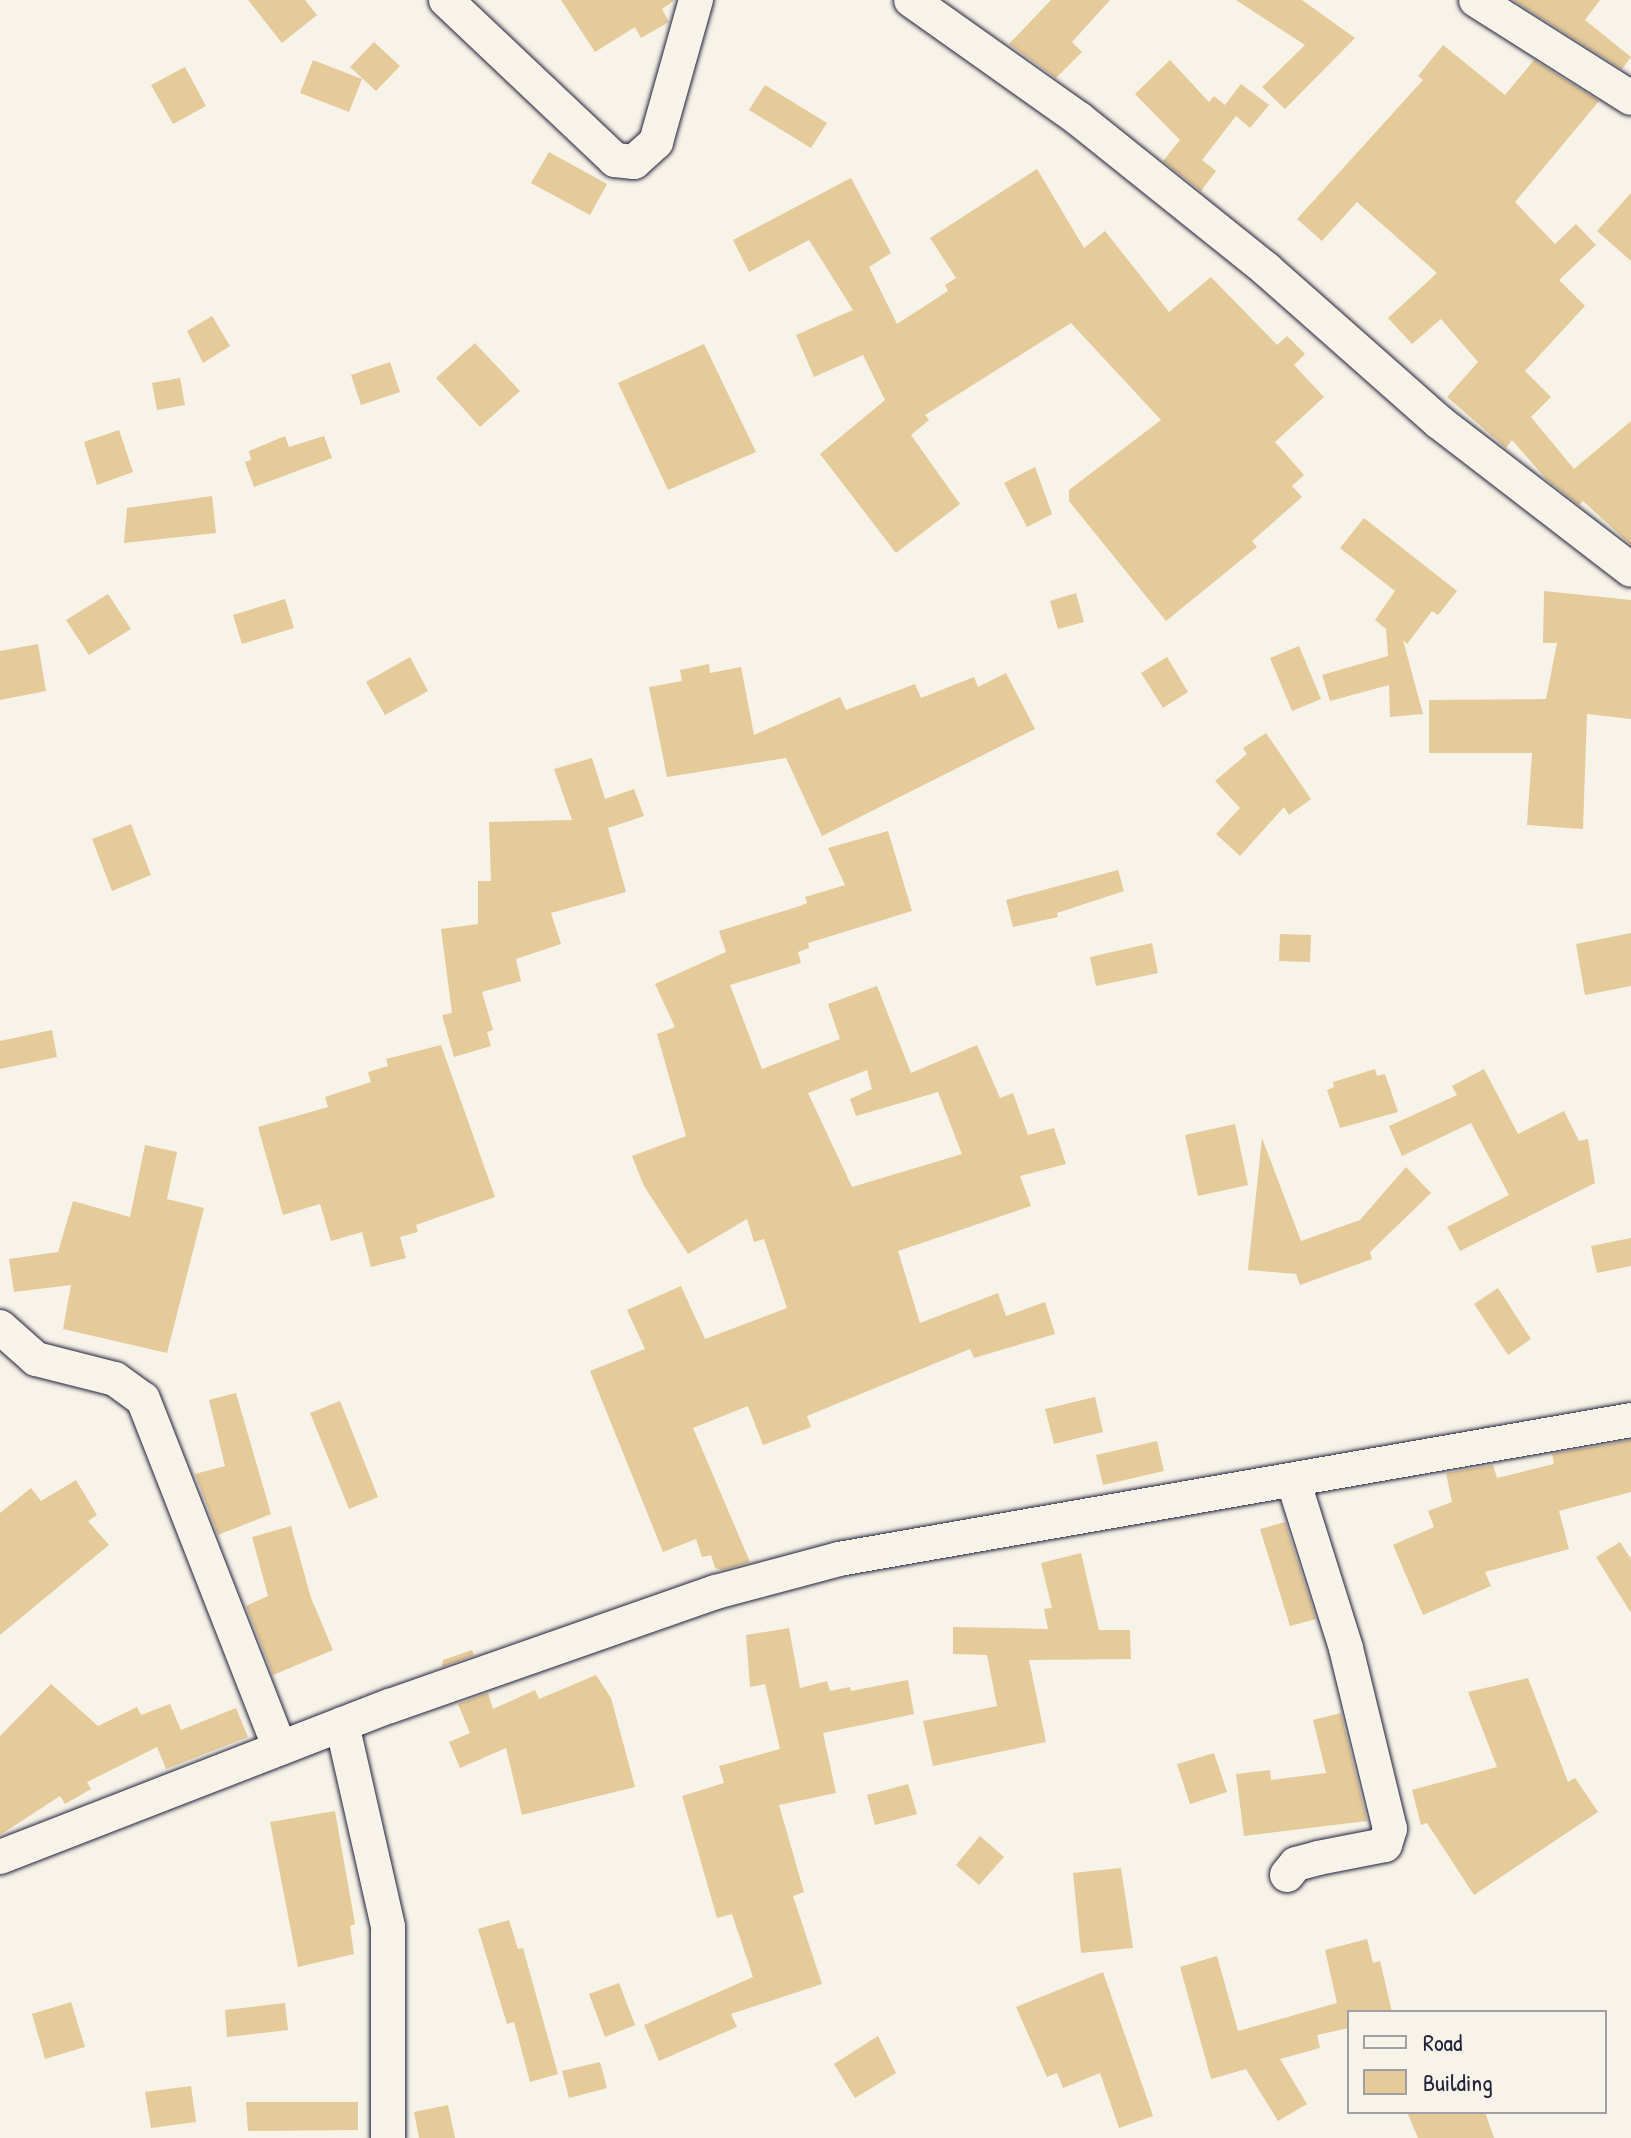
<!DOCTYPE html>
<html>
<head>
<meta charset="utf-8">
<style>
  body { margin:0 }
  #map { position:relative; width:1631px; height:2138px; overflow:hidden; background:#f7f3e8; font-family:"Patrick Hand",sans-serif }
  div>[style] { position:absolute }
  .building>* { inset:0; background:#e5ca9a }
  .roads { filter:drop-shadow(0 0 2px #22223b) drop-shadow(0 0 2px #22223b) }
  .minor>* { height:34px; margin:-17px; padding:0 17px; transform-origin:17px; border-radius:17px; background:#f7f3e8 }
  span { translate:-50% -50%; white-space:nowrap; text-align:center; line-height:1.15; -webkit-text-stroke:6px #f7f3e8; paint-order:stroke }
  .legend { position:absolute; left:1347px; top:2010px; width:260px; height:104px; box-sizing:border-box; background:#f7f3e8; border:2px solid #a29fa3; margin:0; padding:10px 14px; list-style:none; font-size:24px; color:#22223b }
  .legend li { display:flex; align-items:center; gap:16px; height:40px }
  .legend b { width:40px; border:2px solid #a29fa3 }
</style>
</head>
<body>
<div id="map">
  <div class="building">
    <div style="clip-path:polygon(248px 0,305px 0,317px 15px,282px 43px)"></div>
    <div style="clip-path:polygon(561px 0,675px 0,662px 9px,669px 22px,641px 38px,635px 27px,595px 52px)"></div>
    <div style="clip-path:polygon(1051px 0,1110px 0,1072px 42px,1082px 52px,1056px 78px,1009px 44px)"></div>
    <div style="clip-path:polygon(1236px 0,1302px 0,1355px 38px,1285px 109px,1262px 87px,1305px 45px)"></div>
    <div style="clip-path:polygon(1513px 0,1600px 0,1585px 20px,1631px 57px,1622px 69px)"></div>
    <div style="clip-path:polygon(374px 42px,400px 66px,376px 91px,350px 67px)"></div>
    <div style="clip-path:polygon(1443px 45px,1505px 95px,1534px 60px,1599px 101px,1515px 202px,1555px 244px,1576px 224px,1596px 245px,1559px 280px,1585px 306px,1525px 371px,1551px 397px,1531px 417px,1574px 469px,1631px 421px,1631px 545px,1583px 501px,1579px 505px,1546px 479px,1512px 440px,1506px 448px,1447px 397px,1478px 362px,1441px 319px,1412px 344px,1388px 318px,1437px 273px,1357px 202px,1322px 241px,1297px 219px,1423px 80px,1418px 76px)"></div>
    <div style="clip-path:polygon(313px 60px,362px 79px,349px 112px,300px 93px)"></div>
    <div style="clip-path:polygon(1170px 60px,1209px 102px,1214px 96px,1225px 105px,1241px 84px,1269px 105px,1250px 128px,1236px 116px,1202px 160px,1216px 171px,1201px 191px,1163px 161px,1180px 140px,1135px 94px)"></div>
    <div style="clip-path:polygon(185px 67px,206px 106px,173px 124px,151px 85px)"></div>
    <div style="clip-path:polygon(765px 85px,827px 123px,811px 148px,749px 110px)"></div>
    <div style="clip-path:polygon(549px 152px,607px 184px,590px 215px,531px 183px)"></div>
    <div style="clip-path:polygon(1037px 169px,1084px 248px,1105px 231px,1169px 312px,1211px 277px,1277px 345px,1287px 336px,1305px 354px,1294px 365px,1324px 397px,1275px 442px,1304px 475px,1292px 486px,1302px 497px,1252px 541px,1257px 547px,1166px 621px,1069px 501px,1069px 490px,1161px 420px,1071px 323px,925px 415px,929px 420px,911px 435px,960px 504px,896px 553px,820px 454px,885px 400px,863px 355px,814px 377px,796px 335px,853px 310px,809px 240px,749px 272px,733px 240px,851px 178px,891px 253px,869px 267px,897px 324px,948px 291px,945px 285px,956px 278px,930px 238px)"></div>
    <div style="clip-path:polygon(1631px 193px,1631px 261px,1597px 231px)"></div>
    <div style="clip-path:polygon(212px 316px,230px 346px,203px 363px,187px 331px)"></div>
    <div style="clip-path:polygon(475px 343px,520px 391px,480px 427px,436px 378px)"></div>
    <div style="clip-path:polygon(704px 344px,756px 452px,668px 490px,618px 383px)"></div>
    <div style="clip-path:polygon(390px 362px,400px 392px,361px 405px,351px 375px)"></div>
    <div style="clip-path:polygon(180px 378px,185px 405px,157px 410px,152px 383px)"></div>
    <div style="clip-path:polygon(119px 430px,133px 472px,97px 485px,84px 442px)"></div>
    <div style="clip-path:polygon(285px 436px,289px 447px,324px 436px,332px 458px,254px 487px,245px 462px,251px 460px,249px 451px)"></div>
    <div style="clip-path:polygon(1035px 467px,1052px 514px,1027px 527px,1004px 483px)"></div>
    <div style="clip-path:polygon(212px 496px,216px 533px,124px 543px,127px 508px)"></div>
    <div style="clip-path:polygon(1364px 518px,1457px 591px,1438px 615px,1432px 611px,1407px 644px,1403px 640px,1423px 714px,1390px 717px,1389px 685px,1330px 701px,1322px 675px,1388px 656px,1386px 629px,1375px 620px,1395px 591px,1340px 548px)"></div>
    <div style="clip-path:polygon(1544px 591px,1631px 600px,1631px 719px,1587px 714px,1583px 829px,1527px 825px,1532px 753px,1429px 753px,1429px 700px,1546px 699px,1557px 643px,1543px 643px)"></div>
    <div style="clip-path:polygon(1076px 593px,1084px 622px,1058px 629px,1050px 601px)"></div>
    <div style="clip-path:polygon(108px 594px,131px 629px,89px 655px,66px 620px)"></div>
    <div style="clip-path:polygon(285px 599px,294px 628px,242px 644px,233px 615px)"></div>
    <div style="clip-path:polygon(38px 644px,46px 691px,0 700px,0 651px)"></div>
    <div style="clip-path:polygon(1299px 646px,1321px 699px,1292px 711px,1270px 658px)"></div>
    <div style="clip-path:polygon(410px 657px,428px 691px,385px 715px,366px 682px)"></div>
    <div style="clip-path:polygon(1167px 657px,1188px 692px,1163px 708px,1141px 673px)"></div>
    <div style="clip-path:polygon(709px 664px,710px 673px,741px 667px,754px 735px,840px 697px,846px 710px,915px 684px,921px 698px,974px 677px,978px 687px,1006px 673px,1035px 729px,822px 836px,786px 758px,667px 777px,649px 687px,682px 681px,680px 670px)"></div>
    <div style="clip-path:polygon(1266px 733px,1311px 799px,1289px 815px,1284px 807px,1240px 856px,1216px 834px,1240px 808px,1215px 781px,1247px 754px,1243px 748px)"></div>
    <div style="clip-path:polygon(592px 758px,605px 799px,634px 789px,644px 816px,608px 828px,626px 892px,551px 913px,561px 944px,516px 959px,521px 981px,482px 992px,493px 1030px,487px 1032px,491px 1046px,454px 1057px,442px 1015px,452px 1013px,441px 929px,478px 924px,478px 881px,491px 881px,489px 822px,572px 820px,554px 769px)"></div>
    <div style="clip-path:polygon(131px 824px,151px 875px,112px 891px,92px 839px)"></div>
    <div style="clip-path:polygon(evenodd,888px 831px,912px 911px,808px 943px,809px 948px,798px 952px,801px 963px,730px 985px,762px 1069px,840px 1039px,828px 1004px,877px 986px,911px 1073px,977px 1045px,1000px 1098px,1013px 1093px,1028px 1135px,1054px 1128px,1066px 1164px,1020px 1176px,1031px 1206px,898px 1251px,920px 1323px,998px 1293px,1006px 1316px,1045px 1302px,1055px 1334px,974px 1358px,970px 1349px,807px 1416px,811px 1427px,763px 1445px,748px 1406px,693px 1428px,750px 1562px,722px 1570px,715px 1568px,711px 1555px,702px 1557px,696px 1539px,663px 1552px,590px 1371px,645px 1349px,627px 1310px,681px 1286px,705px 1339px,787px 1308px,764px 1239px,754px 1242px,747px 1219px,688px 1254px,644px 1186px,632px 1156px,686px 1136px,657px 1034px,675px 1027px,655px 984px,726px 952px,719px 931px,800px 906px,807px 903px,805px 897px,845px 885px,828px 848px,888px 831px,867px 1070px,872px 1089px,850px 1099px,856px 1116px,938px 1092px,962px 1154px,852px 1187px,808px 1093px,867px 1070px)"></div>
    <div style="clip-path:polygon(1118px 870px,1124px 891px,1057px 913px,1058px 917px,1013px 927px,1006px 900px)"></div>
    <div style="clip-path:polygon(1631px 933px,1631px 986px,1585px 995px,1576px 944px)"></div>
    <div style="clip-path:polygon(1280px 934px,1311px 935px,1310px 962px,1279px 961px)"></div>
    <div style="clip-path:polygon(1152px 943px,1158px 973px,1096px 986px,1090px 957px)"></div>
    <div style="clip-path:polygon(52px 1030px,57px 1057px,0 1069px,0 1041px)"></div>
    <div style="clip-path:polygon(441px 1045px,495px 1197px,416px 1225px,418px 1232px,400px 1237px,406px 1258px,371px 1267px,362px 1232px,331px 1241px,320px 1204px,283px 1215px,258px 1127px,328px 1107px,325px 1097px,371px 1082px,368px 1072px,388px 1066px,386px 1059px)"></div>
    <div style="clip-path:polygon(1375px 1069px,1377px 1076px,1385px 1074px,1398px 1112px,1340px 1128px,1327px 1090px,1334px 1087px,1333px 1082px)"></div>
    <div style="clip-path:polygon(1484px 1069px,1518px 1134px,1564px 1111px,1579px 1141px,1588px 1139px,1595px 1183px,1460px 1251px,1447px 1227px,1509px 1195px,1471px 1123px,1402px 1156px,1389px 1126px,1457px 1095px,1452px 1086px)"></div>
    <div style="clip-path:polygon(1235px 1124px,1248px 1185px,1198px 1196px,1185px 1135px)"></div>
    <div style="clip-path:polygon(1262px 1138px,1301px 1241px,1360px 1220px,1406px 1167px,1431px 1193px,1370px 1252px,1372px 1259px,1300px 1285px,1296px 1274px,1248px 1270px)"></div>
    <div style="clip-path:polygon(145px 1145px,177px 1152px,167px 1199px,204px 1208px,167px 1353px,63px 1329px,71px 1285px,14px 1292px,9px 1259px,58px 1252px,73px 1201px,130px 1217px)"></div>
    <div style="clip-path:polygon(1631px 1238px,1631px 1266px,1597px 1273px,1591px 1246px)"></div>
    <div style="clip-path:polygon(1498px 1288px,1531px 1339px,1508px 1355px,1474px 1304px)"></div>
    <div style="clip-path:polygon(236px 1393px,271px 1514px,218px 1535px,195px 1474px,225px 1466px,209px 1400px)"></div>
    <div style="clip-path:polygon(1095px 1397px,1103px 1432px,1054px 1444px,1045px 1409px)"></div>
    <div style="clip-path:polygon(340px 1401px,378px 1497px,349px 1509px,310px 1413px)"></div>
    <div style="clip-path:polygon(1631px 1440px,1631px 1492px,1559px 1511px,1569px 1549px,1485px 1572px,1491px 1586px,1423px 1615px,1393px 1545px,1434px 1527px,1428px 1511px,1452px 1502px,1446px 1473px,1493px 1465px,1497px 1478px,1554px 1464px,1552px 1454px)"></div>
    <div style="clip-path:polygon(1157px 1441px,1164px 1471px,1103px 1485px,1096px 1455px)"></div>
    <div style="clip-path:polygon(76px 1480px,97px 1515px,88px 1521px,109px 1545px,0 1635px,0 1513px,31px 1488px,41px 1501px)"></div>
    <div style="clip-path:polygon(1285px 1522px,1316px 1619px,1290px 1626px,1260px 1529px)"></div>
    <div style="clip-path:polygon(291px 1526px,311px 1598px,333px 1650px,273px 1675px,246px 1606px,268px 1596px,252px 1537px)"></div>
    <div style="clip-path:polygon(1620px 1542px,1631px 1559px,1631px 1613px,1596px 1557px)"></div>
    <div style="clip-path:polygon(1081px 1553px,1099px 1630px,1130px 1630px,1131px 1659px,1029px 1660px,1046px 1742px,933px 1766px,923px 1721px,997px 1706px,987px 1655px,953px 1654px,953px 1627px,1048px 1629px,1044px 1609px,1052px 1608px,1041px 1563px)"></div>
    <div style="clip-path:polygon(789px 1628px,800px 1688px,827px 1681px,830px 1691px,850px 1687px,851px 1691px,908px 1680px,914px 1714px,823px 1733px,836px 1793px,779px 1805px,804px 1892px,793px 1896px,822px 1984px,731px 2014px,737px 2027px,659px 2061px,644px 2025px,753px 1977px,732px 1914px,717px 1918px,682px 1796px,724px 1783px,719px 1766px,780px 1749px,765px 1684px,750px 1687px,746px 1635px)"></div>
    <div style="clip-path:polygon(472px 1650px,474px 1655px,442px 1667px,443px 1660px)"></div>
    <div style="clip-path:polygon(596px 1675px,611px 1698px,635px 1787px,522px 1815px,506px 1748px,460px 1768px,449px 1742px,470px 1733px,458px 1704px,488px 1693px,493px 1709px,535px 1690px,539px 1699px)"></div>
    <div style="clip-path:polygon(1528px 1678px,1568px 1782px,1575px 1778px,1598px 1812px,1474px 1895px,1427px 1823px,1421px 1825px,1412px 1790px,1497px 1767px,1468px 1692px)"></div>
    <div style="clip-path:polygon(51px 1684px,98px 1726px,137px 1707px,141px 1715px,170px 1704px,181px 1730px,236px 1708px,248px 1737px,166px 1769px,157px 1747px,87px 1782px,91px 1789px,65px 1804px,60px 1796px,0 1835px,0 1736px)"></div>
    <div style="clip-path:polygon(1341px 1713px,1367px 1821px,1244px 1836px,1236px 1774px,1270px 1770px,1271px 1780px,1326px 1773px,1313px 1720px)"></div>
    <div style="clip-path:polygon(1214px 1753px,1227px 1792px,1190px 1804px,1177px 1764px)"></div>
    <div style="clip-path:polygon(908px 1784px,917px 1814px,875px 1825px,867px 1795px)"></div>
    <div style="clip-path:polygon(335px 1811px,355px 1924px,350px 1926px,354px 1954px,298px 1967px,270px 1822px)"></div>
    <div style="clip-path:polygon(980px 1836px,1004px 1857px,979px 1885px,956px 1865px)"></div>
    <div style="clip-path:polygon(1121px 1868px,1133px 1948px,1081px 1953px,1073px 1873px)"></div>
    <div style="clip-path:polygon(509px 1920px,518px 1949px,523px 1948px,558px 2074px,530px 2082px,514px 2022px,507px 2024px,478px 1929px)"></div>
    <div style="clip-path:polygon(1367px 1939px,1373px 1963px,1380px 1961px,1392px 2012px,1349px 2012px,1349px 2028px,1317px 2035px,1320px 2048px,1280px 2059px,1307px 2104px,1278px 2121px,1246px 2069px,1211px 2079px,1180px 1967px,1217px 1956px,1238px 2031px,1337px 2003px,1325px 1950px)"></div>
    <div style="clip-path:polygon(1103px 1972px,1153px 2116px,1119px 2128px,1100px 2073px,1063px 2088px,1057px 2073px,1047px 2077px,1016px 2007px)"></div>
    <div style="clip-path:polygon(619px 1983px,635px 2025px,605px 2037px,589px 1994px)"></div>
    <div style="clip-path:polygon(71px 2002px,85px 2047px,45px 2059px,32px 2014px)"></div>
    <div style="clip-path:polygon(285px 2003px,288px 2030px,227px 2037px,225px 2010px)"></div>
    <div style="clip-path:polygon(878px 2036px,896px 2073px,855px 2098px,834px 2064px)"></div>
    <div style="clip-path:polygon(600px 2062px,607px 2088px,569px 2098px,562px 2071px)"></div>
    <div style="clip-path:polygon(191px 2086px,196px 2122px,151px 2128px,145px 2092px)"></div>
    <div style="clip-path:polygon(246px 2102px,358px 2102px,358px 2130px,248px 2131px)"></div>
    <div style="clip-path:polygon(448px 2105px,455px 2138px,419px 2138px,414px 2112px)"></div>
    <div style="clip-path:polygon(1407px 2112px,1485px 2112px,1494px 2138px,1418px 2138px)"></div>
  </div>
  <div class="roads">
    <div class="minor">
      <div style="left:446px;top:0;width:233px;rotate:43.4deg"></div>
      <div style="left:615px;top:160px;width:19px;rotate:6deg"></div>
      <div style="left:634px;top:162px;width:30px;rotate:-42deg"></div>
      <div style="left:656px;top:142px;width:148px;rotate:-74.3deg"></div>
      <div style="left:911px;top:0;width:206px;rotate:35.3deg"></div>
      <div style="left:1079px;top:119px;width:240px;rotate:38.7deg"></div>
      <div style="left:1266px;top:269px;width:231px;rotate:41.5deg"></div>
      <div style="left:1439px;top:422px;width:242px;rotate:37.6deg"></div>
      <div style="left:1476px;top:0;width:183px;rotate:32.3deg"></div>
      <div style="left:0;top:1327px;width:48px;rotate:41.6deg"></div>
      <div style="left:36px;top:1359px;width:81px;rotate:14.2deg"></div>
      <div style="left:115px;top:1379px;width:34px;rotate:36deg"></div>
      <div style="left:143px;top:1399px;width:375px;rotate:68.6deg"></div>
      <div style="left:342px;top:1724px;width:208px;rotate:77.2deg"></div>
      <div style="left:388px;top:1927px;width:211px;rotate:90deg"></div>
      <div style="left:0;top:1857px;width:418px;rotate:-21.2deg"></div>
      <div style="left:390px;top:1706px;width:345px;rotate:-19.3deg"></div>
      <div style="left:716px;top:1592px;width:127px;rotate:-15deg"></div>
      <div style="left:839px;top:1559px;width:804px;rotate:-9.95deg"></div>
      <div style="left:1287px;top:1875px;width:14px;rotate:-51deg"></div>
      <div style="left:1296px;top:1864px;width:23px;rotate:-15deg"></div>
      <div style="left:1318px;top:1858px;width:68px;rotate:-11deg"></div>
      <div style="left:1385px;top:1845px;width:17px;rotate:-73deg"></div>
      <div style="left:1390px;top:1829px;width:186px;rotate:-103.7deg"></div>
      <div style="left:1346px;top:1648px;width:176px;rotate:-107.5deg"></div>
    </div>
  </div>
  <ul class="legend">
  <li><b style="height:10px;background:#f7f3e8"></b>Road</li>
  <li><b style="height:22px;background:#e5ca9a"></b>Building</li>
  </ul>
</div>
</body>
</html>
